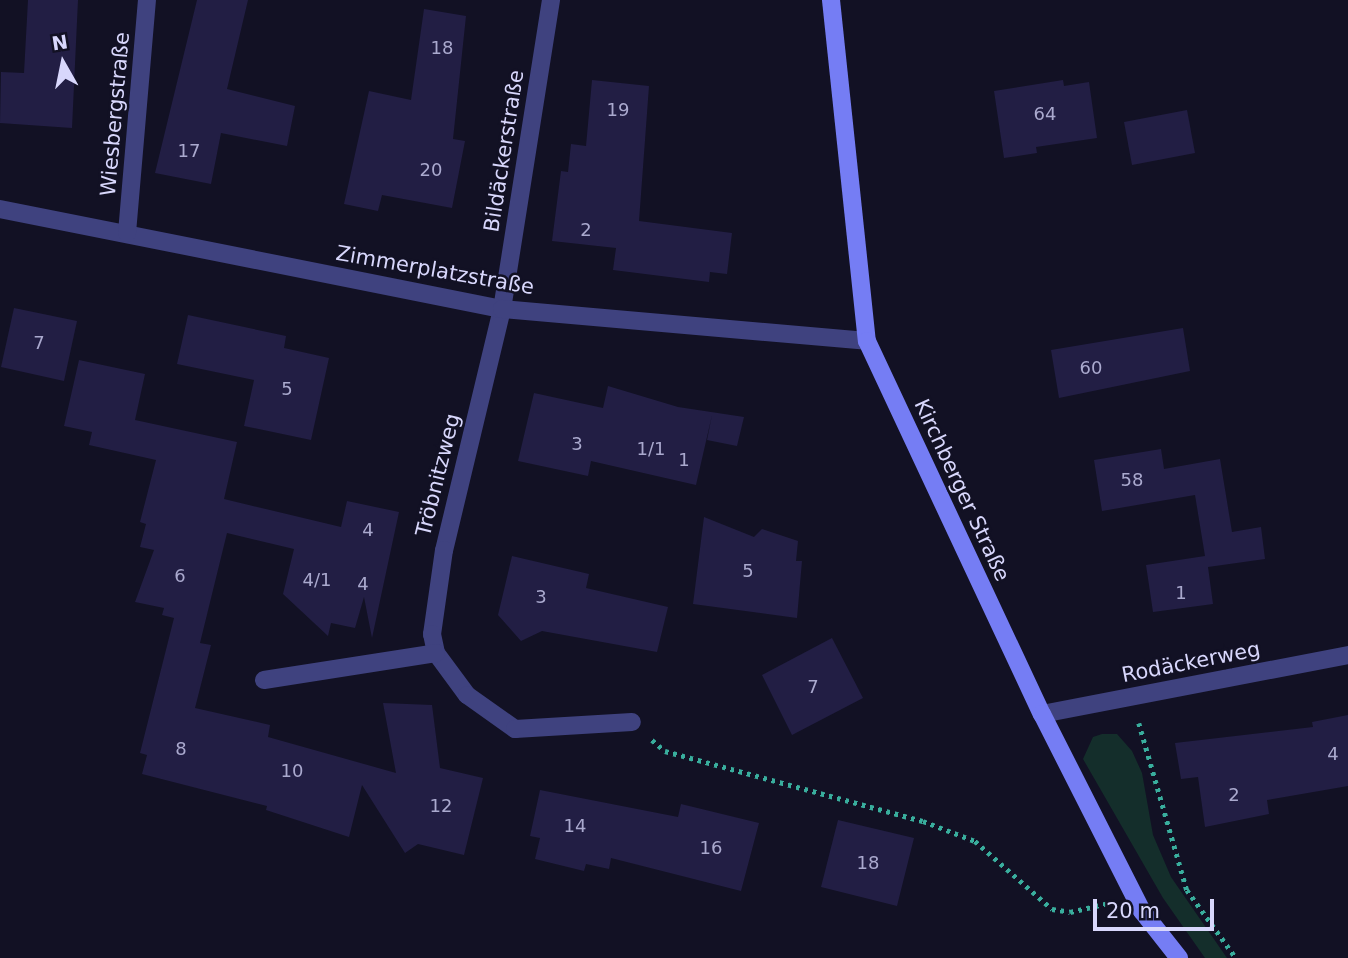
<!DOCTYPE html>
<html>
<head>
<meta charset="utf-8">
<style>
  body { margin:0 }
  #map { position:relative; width:1348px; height:958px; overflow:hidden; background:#121124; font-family:"DejaVu Sans",sans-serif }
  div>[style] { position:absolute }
  .green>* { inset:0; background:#142e2b }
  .building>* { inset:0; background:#221e44 }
  .path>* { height:4.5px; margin-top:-2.25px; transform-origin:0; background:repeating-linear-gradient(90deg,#39ae9d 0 3.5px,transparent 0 8.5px) }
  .minor>* { height:18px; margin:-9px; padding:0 9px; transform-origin:9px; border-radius:9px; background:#3f427f }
  .secondary>* { height:18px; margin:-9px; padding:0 9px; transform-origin:9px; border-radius:9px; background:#757df4 }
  span { translate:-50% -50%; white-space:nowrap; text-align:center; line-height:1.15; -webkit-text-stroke:5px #121124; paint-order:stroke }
  .number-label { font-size:18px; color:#aaa9ce }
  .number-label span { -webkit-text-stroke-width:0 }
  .street-label { font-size:21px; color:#d8d7fc }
  .north { position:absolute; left:28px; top:28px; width:70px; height:70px; -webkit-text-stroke:5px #121124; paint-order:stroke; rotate:351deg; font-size:19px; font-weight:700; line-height:28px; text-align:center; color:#d8d7fc }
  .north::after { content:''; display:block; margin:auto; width:24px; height:32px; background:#d8d7fc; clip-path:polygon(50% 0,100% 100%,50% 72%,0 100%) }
  .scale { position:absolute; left:1093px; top:899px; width:121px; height:32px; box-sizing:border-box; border:4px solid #d8d7fc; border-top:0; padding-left:9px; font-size:21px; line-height:24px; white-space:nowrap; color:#d8d7fc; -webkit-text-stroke:5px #121124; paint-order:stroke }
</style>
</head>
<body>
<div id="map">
  <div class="green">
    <div style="clip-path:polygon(1102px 734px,1117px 734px,1132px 751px,1142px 773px,1153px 835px,1171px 877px,1227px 958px,1205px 958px,1163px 898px,1083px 759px,1093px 737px)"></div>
  </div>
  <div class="building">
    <div style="clip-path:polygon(28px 0,78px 0,72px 128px,0 123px,1px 72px,24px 73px)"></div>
    <div style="clip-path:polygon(197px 0,248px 0,227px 89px,295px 106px,287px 146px,221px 133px,211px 184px,155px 173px)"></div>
    <div style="clip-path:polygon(424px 9px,466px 16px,453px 139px,465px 141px,452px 208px,382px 195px,378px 211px,344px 204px,369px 91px,411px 100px)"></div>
    <div style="clip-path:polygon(592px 80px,649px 86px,639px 221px,732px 233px,727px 274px,710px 272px,709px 282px,613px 270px,616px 248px,552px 241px,561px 171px,568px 172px,571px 144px,586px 146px)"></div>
    <div style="clip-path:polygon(1063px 80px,1064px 86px,1089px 82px,1097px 138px,1036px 147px,1037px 153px,1004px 158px,994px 91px)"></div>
    <div style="clip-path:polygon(1187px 110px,1195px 153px,1132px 165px,1124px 122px)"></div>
    <div style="clip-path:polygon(14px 308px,77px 321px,64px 381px,1px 367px)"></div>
    <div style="clip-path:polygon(188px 315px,286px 336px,284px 348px,329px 358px,311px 440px,244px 426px,254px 380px,177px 364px)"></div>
    <div style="clip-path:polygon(1183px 328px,1190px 371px,1059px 398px,1051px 350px)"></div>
    <div style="clip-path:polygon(79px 360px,145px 374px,135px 420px,237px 442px,224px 499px,341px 527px,347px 501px,399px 512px,372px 638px,364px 597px,355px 628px,331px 623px,328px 636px,283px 594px,294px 549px,227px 533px,200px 643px,211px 645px,195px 708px,270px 725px,268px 737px,396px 773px,383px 703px,432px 705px,440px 768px,483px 778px,464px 855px,418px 844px,405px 853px,362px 785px,349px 837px,266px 810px,267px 806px,142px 774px,147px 755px,140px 753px,174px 618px,162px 615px,164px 608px,135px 602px,154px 550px,140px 547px,146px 524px,140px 522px,156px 460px,89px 445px,92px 432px,64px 426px)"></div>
    <div style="clip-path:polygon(608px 386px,678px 407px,744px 417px,737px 446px,707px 440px,712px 415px,696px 485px,591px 461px,588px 476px,518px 461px,534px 393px,603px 408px)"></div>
    <div style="clip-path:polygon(1161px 449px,1164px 469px,1220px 459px,1232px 532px,1261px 527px,1265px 559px,1208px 567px,1213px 604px,1153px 612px,1146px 565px,1205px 556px,1195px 495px,1102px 511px,1094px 460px)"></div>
    <div style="clip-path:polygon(704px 517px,754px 537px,762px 529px,798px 541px,796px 561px,802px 561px,797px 618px,693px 604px)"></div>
    <div style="clip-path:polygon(512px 556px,589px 574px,586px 588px,668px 607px,657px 652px,542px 631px,521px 641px,498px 615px)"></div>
    <div style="clip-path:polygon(832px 638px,863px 698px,792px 735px,762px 675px)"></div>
    <div style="clip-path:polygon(1348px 715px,1348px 786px,1267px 800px,1269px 814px,1205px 827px,1198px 777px,1181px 779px,1175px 743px,1313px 727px,1312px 722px)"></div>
    <div style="clip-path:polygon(540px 790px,678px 817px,681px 804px,759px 823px,741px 891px,611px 858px,609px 869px,586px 864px,584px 871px,535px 859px,540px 838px,530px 836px)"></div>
    <div style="clip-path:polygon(838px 820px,914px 838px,897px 906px,821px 887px)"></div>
  </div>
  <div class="path">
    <div style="left:1139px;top:723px;width:174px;rotate:74deg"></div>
    <div style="left:1187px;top:890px;width:84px;rotate:54.2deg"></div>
    <div style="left:652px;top:740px;width:17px;rotate:40deg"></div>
    <div style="left:665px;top:751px;width:267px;rotate:15.2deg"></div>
    <div style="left:923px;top:821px;width:56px;rotate:21deg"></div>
    <div style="left:975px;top:841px;width:103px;rotate:41.4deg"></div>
    <div style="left:1052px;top:909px;width:18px;rotate:9deg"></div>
    <div style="left:1070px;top:912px;width:37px;rotate:-13deg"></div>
  </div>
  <div class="minor">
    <div style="left:551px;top:0;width:313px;rotate:99deg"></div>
    <div style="left:502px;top:309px;width:248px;rotate:103.5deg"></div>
    <div style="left:444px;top:550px;width:85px;rotate:98.1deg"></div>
    <div style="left:432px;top:634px;width:19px;rotate:78deg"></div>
    <div style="left:436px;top:653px;width:52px;rotate:53.6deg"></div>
    <div style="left:467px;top:695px;width:59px;rotate:35.3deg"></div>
    <div style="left:515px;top:729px;width:117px;rotate:-3.4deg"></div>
    <div style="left:0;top:209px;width:512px;rotate:11.27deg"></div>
    <div style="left:502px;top:309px;width:366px;rotate:5deg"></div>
    <div style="left:127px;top:233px;width:234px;rotate:-85.1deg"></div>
    <div style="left:264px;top:680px;width:174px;rotate:-8.9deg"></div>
    <div style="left:1042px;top:714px;width:312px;rotate:-10.9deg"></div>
  </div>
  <div class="secondary">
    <div style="left:831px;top:0;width:343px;rotate:84deg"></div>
    <div style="left:867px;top:341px;width:412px;rotate:64.9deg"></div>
    <div style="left:1042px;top:714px;width:221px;rotate:63.1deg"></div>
    <div style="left:1142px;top:911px;width:60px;rotate:51.8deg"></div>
  </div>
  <div class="number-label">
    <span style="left:442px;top:48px">18</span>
    <span style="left:618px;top:110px">19</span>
    <span style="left:1045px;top:114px">64</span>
    <span style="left:189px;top:151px">17</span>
    <span style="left:431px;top:170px">20</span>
    <span style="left:586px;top:230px">2</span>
    <span style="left:39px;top:343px">7</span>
    <span style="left:1091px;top:368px">60</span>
    <span style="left:287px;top:389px">5</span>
    <span style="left:577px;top:444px">3</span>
    <span style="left:651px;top:449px">1/1</span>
    <span style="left:684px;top:460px">1</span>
    <span style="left:1132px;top:480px">58</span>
    <span style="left:368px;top:530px">4</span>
    <span style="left:748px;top:571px">5</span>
    <span style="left:180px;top:576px">6</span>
    <span style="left:317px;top:580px">4/1</span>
    <span style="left:363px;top:584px">4</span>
    <span style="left:1181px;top:593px">1</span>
    <span style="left:541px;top:597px">3</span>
    <span style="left:813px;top:687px">7</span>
    <span style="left:181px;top:749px">8</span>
    <span style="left:1333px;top:754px">4</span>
    <span style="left:292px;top:771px">10</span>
    <span style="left:1234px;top:795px">2</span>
    <span style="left:441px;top:806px">12</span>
    <span style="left:575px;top:826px">14</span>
    <span style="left:711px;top:848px">16</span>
    <span style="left:868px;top:863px">18</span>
  </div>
  <div class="street-label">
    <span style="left:115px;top:114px;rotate:-85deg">Wiesbergstraße</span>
    <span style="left:504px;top:151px;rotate:-81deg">Bildäckerstraße</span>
    <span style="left:435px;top:270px;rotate:10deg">Zimmerplatzstraße</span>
    <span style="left:438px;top:475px;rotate:-76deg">Tröbnitzweg</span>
    <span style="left:962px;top:490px;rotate:65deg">Kirchberger Straße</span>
    <span style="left:1191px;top:662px;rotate:-11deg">Rodäckerweg</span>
  </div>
  <div class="north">N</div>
  <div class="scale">20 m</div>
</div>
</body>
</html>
